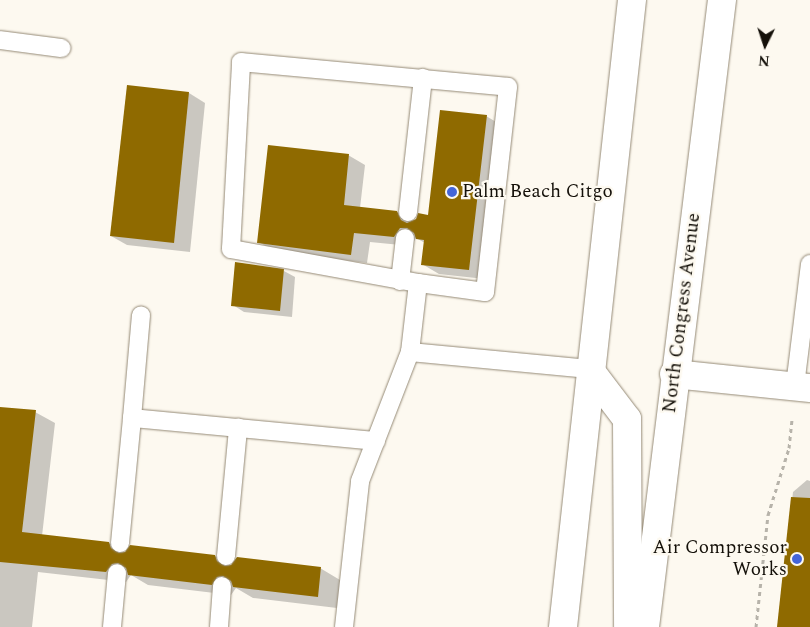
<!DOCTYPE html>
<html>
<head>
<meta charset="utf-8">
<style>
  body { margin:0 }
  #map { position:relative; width:810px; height:627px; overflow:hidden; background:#fdf9f0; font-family:Spectral,serif }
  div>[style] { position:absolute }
  .shadow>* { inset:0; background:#0003 }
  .building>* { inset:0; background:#8f6a00 }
  .path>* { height:3px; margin-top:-1.5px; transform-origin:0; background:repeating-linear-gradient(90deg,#b7b3aa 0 4px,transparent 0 8px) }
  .roads { filter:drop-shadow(0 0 1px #958a76) drop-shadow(0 0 1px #958a76) }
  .lane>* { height:18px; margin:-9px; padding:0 9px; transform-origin:9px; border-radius:9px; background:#fff }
  .street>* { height:28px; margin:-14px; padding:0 14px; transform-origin:14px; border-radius:14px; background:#fff }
  .secondary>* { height:28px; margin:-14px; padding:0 14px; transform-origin:14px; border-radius:14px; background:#fff }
  .dots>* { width:14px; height:14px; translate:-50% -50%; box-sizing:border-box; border:2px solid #fdf9f0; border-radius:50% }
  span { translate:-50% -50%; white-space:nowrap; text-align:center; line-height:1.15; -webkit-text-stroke:4.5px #fdf9f0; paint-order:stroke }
  .poi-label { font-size:19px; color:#141009 }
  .left { translate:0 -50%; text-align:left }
  .right { translate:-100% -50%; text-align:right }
  .street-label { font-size:19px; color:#141009 }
  .north { position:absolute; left:740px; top:20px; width:50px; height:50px; -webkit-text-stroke:4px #fdf9f0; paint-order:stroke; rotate:184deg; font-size:14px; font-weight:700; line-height:20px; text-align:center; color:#141009 }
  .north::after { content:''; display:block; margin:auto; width:18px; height:22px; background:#141009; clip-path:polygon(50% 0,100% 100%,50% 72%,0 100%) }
</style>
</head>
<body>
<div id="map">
  <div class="shadow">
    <div style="clip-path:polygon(128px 87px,189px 93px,205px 103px,190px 252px,127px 245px,111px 236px)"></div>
    <div style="clip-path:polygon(486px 116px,503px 126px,485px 279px,439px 274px,422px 264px,425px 243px,416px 238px,411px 246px,370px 242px,367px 263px,275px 252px,259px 242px,348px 155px,365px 165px,360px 208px,397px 212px,413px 221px,429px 216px)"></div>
    <div style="clip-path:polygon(284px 271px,295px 277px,292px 317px,244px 312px,233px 305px)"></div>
    <div style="clip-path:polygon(0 408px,35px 412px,55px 423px,42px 536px,109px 543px,126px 553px,215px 556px,232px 566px,320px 568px,340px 580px,337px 608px,253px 598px,236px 588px,231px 595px,148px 585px,131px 575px,126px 582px,38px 572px,32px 627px,0 627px)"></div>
    <div style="clip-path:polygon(807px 480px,810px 481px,810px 627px,778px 627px,793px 492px)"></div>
  </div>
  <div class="building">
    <div style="clip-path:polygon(127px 85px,189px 92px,174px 243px,110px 236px)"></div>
    <div style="clip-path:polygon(440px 110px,487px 115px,469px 270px,421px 265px,424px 240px,416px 239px,414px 233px,407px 228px,400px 228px,394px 237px,354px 233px,351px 255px,257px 243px,268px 145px,349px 154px,344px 205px,397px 211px,401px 220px,407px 223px,416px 219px,418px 213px,428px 215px)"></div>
    <div style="clip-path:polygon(235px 262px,284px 269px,280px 311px,231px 306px)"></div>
    <div style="clip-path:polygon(0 407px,36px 410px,22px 532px,109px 542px,111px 548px,119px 553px,125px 552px,130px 545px,215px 555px,217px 561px,225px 566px,231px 565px,237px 557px,321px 567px,318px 597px,233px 587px,231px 581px,223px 576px,217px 577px,212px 585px,128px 575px,126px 568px,118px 563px,112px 564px,106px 572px,0 562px)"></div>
    <div style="clip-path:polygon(791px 497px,810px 498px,810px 627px,777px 627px)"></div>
  </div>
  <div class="path">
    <div style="left:756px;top:627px;width:113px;rotate:-83.9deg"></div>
    <div style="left:768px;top:515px;width:70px;rotate:-72.6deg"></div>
    <div style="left:789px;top:448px;width:29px;rotate:-84deg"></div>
  </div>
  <div class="roads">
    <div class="lane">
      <div style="left:0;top:40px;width:62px;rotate:7.5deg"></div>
      <div style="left:408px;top:212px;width:135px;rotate:-83.6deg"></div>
      <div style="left:400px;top:281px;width:43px;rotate:-83.4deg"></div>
      <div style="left:418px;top:283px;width:190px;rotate:-169.7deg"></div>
      <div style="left:231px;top:249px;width:187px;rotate:-86.9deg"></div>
      <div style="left:241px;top:62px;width:268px;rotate:5.3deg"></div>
      <div style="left:508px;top:87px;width:206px;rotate:96.4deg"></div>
      <div style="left:485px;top:292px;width:68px;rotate:-172.3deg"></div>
      <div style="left:418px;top:283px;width:69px;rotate:96.6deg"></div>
      <div style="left:410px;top:352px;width:180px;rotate:5.4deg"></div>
      <div style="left:795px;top:386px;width:123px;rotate:-83deg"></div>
      <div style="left:132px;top:418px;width:103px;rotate:-85deg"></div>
      <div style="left:120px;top:543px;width:126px;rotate:-84.5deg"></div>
      <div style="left:132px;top:418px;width:245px;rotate:5.4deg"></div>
      <div style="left:226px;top:556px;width:129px;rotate:-84.6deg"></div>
      <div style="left:112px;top:627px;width:54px;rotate:-84.7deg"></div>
      <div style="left:219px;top:627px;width:41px;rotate:-85.8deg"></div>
      <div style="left:344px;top:627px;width:147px;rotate:-83.7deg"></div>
      <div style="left:360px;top:481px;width:138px;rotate:-68.8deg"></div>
    </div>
    <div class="street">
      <div style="left:674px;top:374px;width:137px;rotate:5.9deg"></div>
    </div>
    <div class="secondary">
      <div style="left:589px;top:369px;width:63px;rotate:52.8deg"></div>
      <div style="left:627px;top:419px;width:208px;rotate:89.7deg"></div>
      <div style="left:563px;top:627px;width:631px;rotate:-83.72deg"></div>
      <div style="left:645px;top:627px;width:632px;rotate:-83deg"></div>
    </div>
  </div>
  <div class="dots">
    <div style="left:452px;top:192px;background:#4465d8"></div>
    <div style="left:797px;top:559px;background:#4465d8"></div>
  </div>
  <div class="poi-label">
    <span class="left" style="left:462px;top:192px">Palm Beach Citgo</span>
    <span class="right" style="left:787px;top:559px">Air Compressor<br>Works</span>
  </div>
  <div class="street-label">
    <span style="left:682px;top:313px;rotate:-83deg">North Congress Avenue</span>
  </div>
  <div class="north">N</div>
</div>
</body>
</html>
